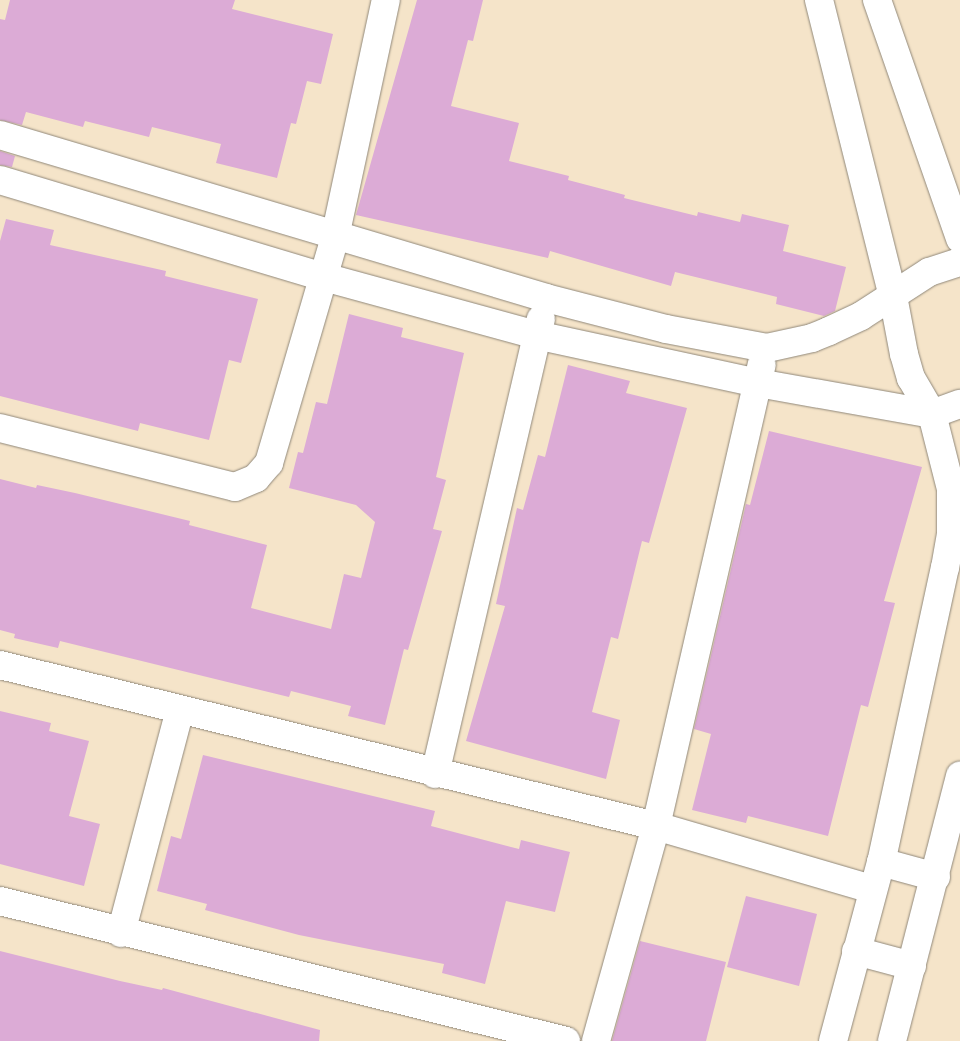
<!DOCTYPE html>
<html>
<head>
<meta charset="utf-8">
<style>
  body { margin:0 }
  #map { position:relative; width:960px; height:1041px; overflow:hidden; background:#f5e4c9; font-family:"IM FELL English",serif }
  div>[style] { position:absolute }
  .building>* { inset:0; background:#dcabd6 }
  .roads { filter:drop-shadow(0 0 1px #90887a) drop-shadow(0 0 1px #90887a) }
  .minor>* { height:28px; margin:-14px; padding:0 14px; transform-origin:14px; border-radius:14px; background:#fff }
  span { translate:-50% -50%; white-space:nowrap; text-align:center; line-height:1.15; -webkit-text-stroke:4.5px #fcf5e5; paint-order:stroke }
</style>
</head>
<body>
<div id="map">
  <div class="building">
    <div style="clip-path:polygon(10px 0,235px 0,232px 9px,333px 34px,321px 84px,307px 81px,296px 124px,291px 123px,277px 178px,216px 163px,221px 144px,152px 127px,149px 137px,85px 121px,83px 127px,26px 112px,22px 125px,0 120px,0 19px,5px 20px)"></div>
    <div style="clip-path:polygon(417px 0,483px 0,473px 41px,468px 40px,451px 106px,519px 123px,509px 161px,569px 176px,568px 180px,625px 195px,624px 198px,697px 216px,698px 212px,740px 222px,742px 214px,789px 225px,783px 251px,846px 267px,835px 311px,824px 316px,776px 304px,777px 297px,675px 272px,671px 286px,550px 251px,548px 258px,356px 215px)"></div>
    <div style="clip-path:polygon(0 151px,15px 156px,12px 167px,0 165px)"></div>
    <div style="clip-path:polygon(6px 219px,54px 230px,50px 245px,166px 271px,165px 276px,258px 299px,241px 363px,229px 360px,209px 440px,140px 423px,138px 431px,0 396px,0 241px)"></div>
    <div style="clip-path:polygon(349px 314px,403px 328px,401px 337px,464px 353px,436px 477px,446px 480px,433px 529px,442px 531px,408px 650px,404px 649px,385px 725px,348px 716px,351px 706px,291px 691px,289px 697px,60px 641px,58px 648px,14px 638px,15px 634px,0 630px,0 479px,36px 488px,37px 485px,75px 493px,190px 521px,189px 525px,267px 545px,251px 608px,331px 629px,344px 574px,361px 578px,375px 522px,356px 505px,289px 488px,298px 452px,303px 453px,316px 402px,327px 404px)"></div>
    <div style="clip-path:polygon(568px 365px,630px 381px,626px 393px,687px 408px,649px 543px,642px 541px,618px 639px,611px 637px,592px 712px,620px 720px,606px 779px,466px 741px,505px 606px,496px 604px,517px 508px,523px 510px,538px 455px,545px 457px)"></div>
    <div style="clip-path:polygon(769px 431px,922px 467px,884px 601px,895px 603px,868px 707px,861px 705px,828px 836px,748px 816px,746px 823px,692px 810px,711px 734px,694px 729px,746px 504px,750px 505px)"></div>
    <div style="clip-path:polygon(0 711px,51px 723px,49px 731px,89px 741px,69px 816px,100px 824px,84px 886px,0 864px)"></div>
    <div style="clip-path:polygon(203px 755px,435px 811px,431px 826px,519px 849px,521px 840px,570px 852px,555px 912px,506px 901px,485px 984px,442px 973px,444px 964px,299px 935px,205px 910px,207px 904px,157px 891px,171px 836px,181px 839px)"></div>
    <div style="clip-path:polygon(746px 896px,817px 914px,799px 986px,727px 967px)"></div>
    <div style="clip-path:polygon(640px 941px,726px 962px,706px 1041px,612px 1041px)"></div>
    <div style="clip-path:polygon(0 951px,120px 981px,162px 990px,163px 988px,320px 1030px,319px 1041px,0 1041px)"></div>
  </div>
  <div class="roads">
    <div class="minor">
      <div style="left:819px;top:0;width:305px;rotate:76deg"></div>
      <div style="left:893px;top:296px;width:59px;rotate:79.3deg"></div>
      <div style="left:904px;top:354px;width:25px;rotate:74deg"></div>
      <div style="left:911px;top:378px;width:42px;rotate:59.7deg"></div>
      <div style="left:932px;top:414px;width:77px;rotate:75.8deg"></div>
      <div style="left:951px;top:489px;width:45px;rotate:90deg"></div>
      <div style="left:951px;top:534px;width:34px;rotate:100deg"></div>
      <div style="left:945px;top:567px;width:302px;rotate:102.2deg"></div>
      <div style="left:881px;top:862px;width:185px;rotate:105deg"></div>
      <div style="left:877px;top:0;width:253px;rotate:70.8deg"></div>
      <div style="left:0;top:135px;width:570px;rotate:16.62deg"></div>
      <div style="left:546px;top:298px;width:124px;rotate:14.5deg"></div>
      <div style="left:666px;top:329px;width:103px;rotate:10.7deg"></div>
      <div style="left:767px;top:348px;width:46px;rotate:-12.5deg"></div>
      <div style="left:812px;top:338px;width:18px;rotate:-22deg"></div>
      <div style="left:829px;top:331px;width:35px;rotate:-25deg"></div>
      <div style="left:861px;top:316px;width:81px;rotate:-32.9deg"></div>
      <div style="left:929px;top:272px;width:33px;rotate:-18deg"></div>
      <div style="left:0;top:180px;width:338px;rotate:16.7deg"></div>
      <div style="left:324px;top:277px;width:220px;rotate:15.3deg"></div>
      <div style="left:536px;top:335px;width:227px;rotate:12.2deg"></div>
      <div style="left:758px;top:383px;width:177px;rotate:10.1deg"></div>
      <div style="left:932px;top:414px;width:30px;rotate:-20deg"></div>
      <div style="left:0;top:428px;width:242px;rotate:14.1deg"></div>
      <div style="left:235px;top:487px;width:23px;rotate:-23deg"></div>
      <div style="left:256px;top:478px;width:20px;rotate:-49deg"></div>
      <div style="left:269px;top:463px;width:235px;rotate:-73.7deg"></div>
      <div style="left:335px;top:237px;width:242px;rotate:-77.9deg"></div>
      <div style="left:0;top:665px;width:675px;rotate:13.79deg"></div>
      <div style="left:656px;top:826px;width:225px;rotate:16.3deg"></div>
      <div style="left:435px;top:774px;width:467px;rotate:-76.9deg"></div>
      <div style="left:881px;top:862px;width:57px;rotate:15.3deg"></div>
      <div style="left:0;top:901px;width:583px;rotate:13.89deg"></div>
      <div style="left:121px;top:933px;width:231px;rotate:-75.2deg"></div>
      <div style="left:856px;top:951px;width:58px;rotate:15deg"></div>
      <div style="left:596px;top:1041px;width:223px;rotate:-74.4deg"></div>
      <div style="left:656px;top:826px;width:473px;rotate:-77.1deg"></div>
      <div style="left:892px;top:1041px;width:274px;rotate:-75.6deg"></div>
    </div>
  </div>
</div>
</body>
</html>
